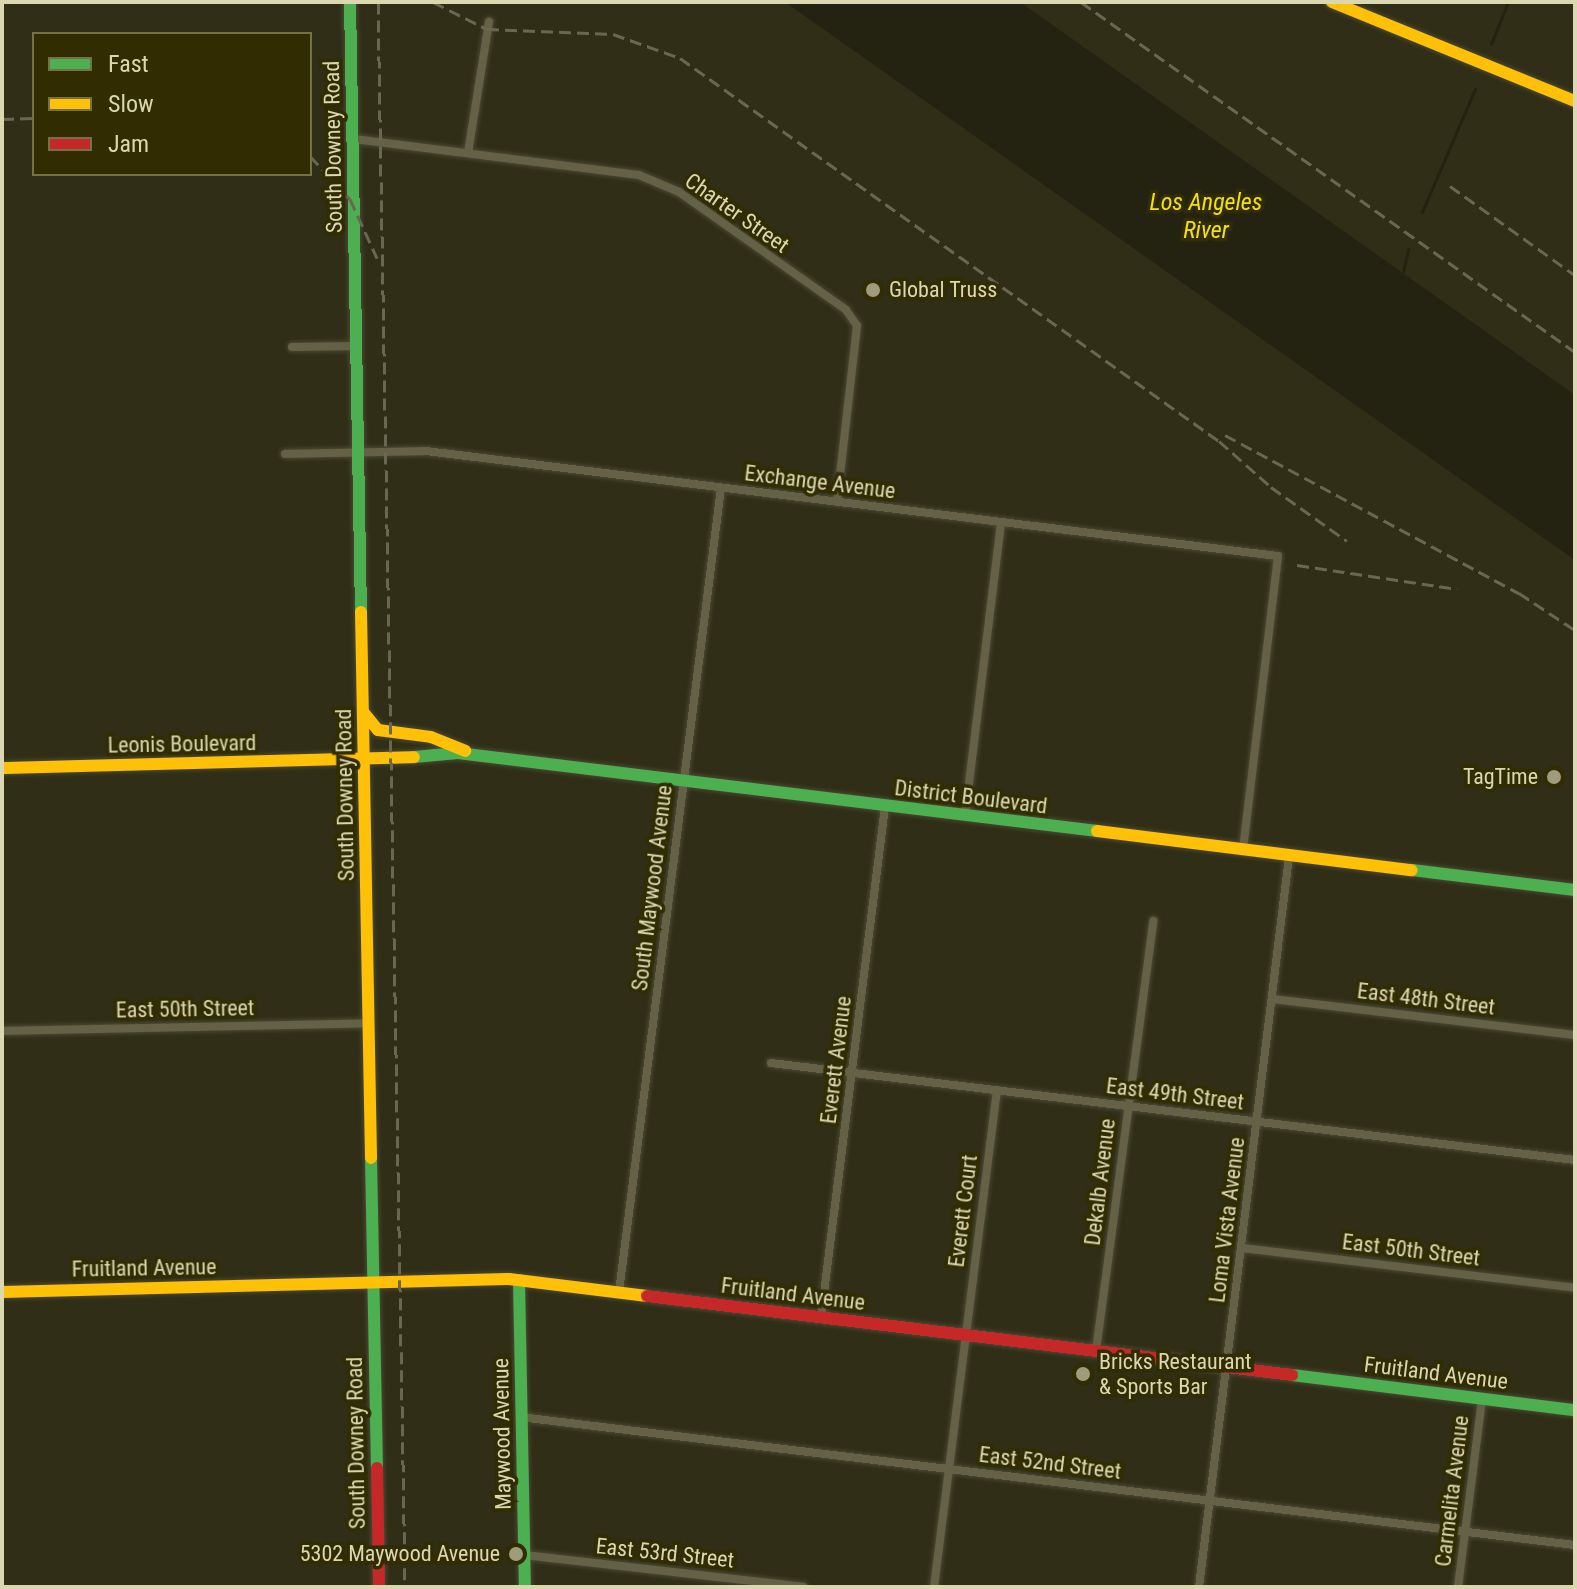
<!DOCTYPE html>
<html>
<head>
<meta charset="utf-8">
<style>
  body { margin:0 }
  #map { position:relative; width:1577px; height:1589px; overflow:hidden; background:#302e16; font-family:"Roboto Condensed",sans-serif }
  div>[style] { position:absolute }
  .water>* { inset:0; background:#242210 }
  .stream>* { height:3px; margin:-1.5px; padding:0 1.5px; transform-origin:1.5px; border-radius:1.5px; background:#242210 }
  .roads { filter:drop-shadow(0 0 2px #4a4935) drop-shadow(0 0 2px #4a4935) }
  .street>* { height:8px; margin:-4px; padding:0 4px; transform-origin:4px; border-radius:4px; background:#646146 }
  .fast>* { height:12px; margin:-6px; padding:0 6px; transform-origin:6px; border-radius:6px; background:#4caf50 }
  .slow>* { height:12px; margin:-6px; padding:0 6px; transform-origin:6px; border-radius:6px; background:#ffc107 }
  .jam>* { height:12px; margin:-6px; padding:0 6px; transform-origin:6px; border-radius:6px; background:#c62828 }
  .rail>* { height:3px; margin-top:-1.5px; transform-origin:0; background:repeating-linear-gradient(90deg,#696751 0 12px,transparent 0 18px) }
  .dots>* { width:22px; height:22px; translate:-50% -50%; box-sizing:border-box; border:4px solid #312c01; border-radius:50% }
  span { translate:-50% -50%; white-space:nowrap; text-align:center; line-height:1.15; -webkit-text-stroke:7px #312c01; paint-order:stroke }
  .street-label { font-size:22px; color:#dad7b1 }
  .poi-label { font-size:22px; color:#dad7b1 }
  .left { translate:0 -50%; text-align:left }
  .right { translate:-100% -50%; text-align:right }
  .water-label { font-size:24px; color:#f4e018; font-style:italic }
  .frame { position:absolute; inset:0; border:4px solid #dad7b1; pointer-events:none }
  .legend { position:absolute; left:32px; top:32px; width:280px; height:144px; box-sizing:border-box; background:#312c01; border:2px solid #757047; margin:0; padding:10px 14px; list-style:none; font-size:24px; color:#dad7b1 }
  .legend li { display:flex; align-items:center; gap:16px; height:40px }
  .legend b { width:40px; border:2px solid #757047 }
</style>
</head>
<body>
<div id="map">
  <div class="water">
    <div style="clip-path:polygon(785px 2px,1020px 2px,1575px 395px,1575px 560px)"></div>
  </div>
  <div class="stream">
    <div style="left:1491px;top:44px;width:45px;rotate:-68deg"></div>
    <div style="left:1422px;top:212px;width:134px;rotate:-66.7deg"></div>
    <div style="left:1402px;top:276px;width:28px;rotate:-77deg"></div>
  </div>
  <div class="roads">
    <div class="street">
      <div style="left:354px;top:139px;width:287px;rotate:7.2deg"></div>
      <div style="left:639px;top:175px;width:43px;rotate:23deg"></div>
      <div style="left:679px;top:192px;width:204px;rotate:35.2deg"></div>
      <div style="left:846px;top:310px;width:19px;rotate:55deg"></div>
      <div style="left:857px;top:326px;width:177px;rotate:96.5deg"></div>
      <div style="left:468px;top:153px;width:133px;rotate:-80.9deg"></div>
      <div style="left:292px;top:347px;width:65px;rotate:-0.9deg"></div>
      <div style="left:285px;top:454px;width:141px;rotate:-1.2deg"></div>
      <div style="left:426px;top:451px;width:858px;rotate:7.03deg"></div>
      <div style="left:1278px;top:556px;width:297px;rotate:96.8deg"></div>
      <div style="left:965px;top:816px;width:296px;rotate:-83deg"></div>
      <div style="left:1272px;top:999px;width:305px;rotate:6.8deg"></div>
      <div style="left:2px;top:1031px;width:367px;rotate:-1.2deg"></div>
      <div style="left:771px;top:1063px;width:810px;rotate:6.88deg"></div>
      <div style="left:1242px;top:1248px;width:335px;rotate:6.8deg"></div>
      <div style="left:619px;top:1292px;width:810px;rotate:-82.77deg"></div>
      <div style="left:821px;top:1317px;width:514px;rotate:-82.85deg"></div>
      <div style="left:1096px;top:1351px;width:434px;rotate:-82.4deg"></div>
      <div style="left:520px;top:1417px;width:1063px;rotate:6.92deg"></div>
      <div style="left:524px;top:1555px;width:281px;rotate:6.5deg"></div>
      <div style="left:934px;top:1587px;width:501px;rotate:-82.78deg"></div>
      <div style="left:1199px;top:1587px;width:736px;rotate:-82.97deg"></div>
      <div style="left:1458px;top:1587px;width:190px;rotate:-82.7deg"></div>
    </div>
    <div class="fast">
      <div style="left:350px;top:2px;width:610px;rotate:88.97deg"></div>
      <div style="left:414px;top:757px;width:44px;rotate:-5.2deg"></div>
      <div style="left:458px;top:753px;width:644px;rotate:6.96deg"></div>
      <div style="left:1412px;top:870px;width:164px;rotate:7deg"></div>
      <div style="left:371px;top:1158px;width:310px;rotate:88.9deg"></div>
      <div style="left:519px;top:1280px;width:307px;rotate:88.9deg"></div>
      <div style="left:1292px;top:1375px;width:285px;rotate:7.1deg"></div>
    </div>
    <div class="slow">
      <div style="left:1332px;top:2px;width:262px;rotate:22.2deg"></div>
      <div style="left:361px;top:612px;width:546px;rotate:88.95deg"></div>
      <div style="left:364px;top:713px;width:22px;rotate:51deg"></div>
      <div style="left:378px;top:730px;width:53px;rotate:7.5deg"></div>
      <div style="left:431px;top:737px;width:37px;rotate:22deg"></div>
      <div style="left:2px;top:768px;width:412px;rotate:-1.5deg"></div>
      <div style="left:1097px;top:831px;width:317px;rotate:7.1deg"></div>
      <div style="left:2px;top:1292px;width:507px;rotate:-1.47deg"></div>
      <div style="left:509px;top:1279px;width:139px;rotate:7deg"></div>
    </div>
    <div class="jam">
      <div style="left:647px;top:1296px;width:650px;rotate:6.98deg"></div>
      <div style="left:377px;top:1468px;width:119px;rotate:89deg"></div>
    </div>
  </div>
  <div class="rail">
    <div style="left:378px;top:2px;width:1585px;rotate:89.02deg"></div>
    <div style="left:433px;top:2px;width:60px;rotate:26.6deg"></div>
    <div style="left:487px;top:29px;width:126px;rotate:2.3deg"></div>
    <div style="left:613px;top:34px;width:71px;rotate:19.7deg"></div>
    <div style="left:680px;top:58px;width:661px;rotate:35.4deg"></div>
    <div style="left:1219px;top:441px;width:69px;rotate:41.5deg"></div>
    <div style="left:1271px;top:487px;width:93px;rotate:35.4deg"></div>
    <div style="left:1081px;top:2px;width:605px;rotate:35.32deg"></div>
    <div style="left:2px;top:119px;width:32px;rotate:-2deg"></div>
    <div style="left:310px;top:156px;width:59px;rotate:47.1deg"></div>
    <div style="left:350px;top:199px;width:65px;rotate:65.4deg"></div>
    <div style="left:1450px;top:186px;width:153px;rotate:35.5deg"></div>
    <div style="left:1225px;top:435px;width:334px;rotate:28.3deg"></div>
    <div style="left:1519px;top:593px;width:67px;rotate:33.5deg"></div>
    <div style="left:1297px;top:565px;width:162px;rotate:8.5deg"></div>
  </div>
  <div class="dots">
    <div style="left:873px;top:290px;background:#9e9c7b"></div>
    <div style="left:1554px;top:777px;background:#9e9c7b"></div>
    <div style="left:1083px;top:1374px;background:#9e9c7b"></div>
    <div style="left:516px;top:1554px;background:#9e9c7b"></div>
  </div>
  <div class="street-label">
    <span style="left:333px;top:147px;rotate:-91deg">South Downey Road</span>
    <span style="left:737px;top:213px;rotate:35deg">Charter Street</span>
    <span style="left:820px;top:482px;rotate:7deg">Exchange Avenue</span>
    <span style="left:182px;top:744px;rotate:-1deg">Leonis Boulevard</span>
    <span style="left:345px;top:795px;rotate:-91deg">South Downey Road</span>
    <span style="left:971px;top:797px;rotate:7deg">District Boulevard</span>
    <span style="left:652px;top:888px;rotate:-83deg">South Maywood Avenue</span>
    <span style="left:1426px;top:999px;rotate:7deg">East 48th Street</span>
    <span style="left:185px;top:1009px;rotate:-1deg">East 50th Street</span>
    <span style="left:836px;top:1060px;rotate:-83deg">Everett Avenue</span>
    <span style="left:1175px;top:1094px;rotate:7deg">East 49th Street</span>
    <span style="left:1100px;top:1182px;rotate:-83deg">Dekalb Avenue</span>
    <span style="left:963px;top:1211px;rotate:-83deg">Everett Court</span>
    <span style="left:1227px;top:1220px;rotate:-83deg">Loma Vista Avenue</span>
    <span style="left:1411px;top:1250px;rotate:7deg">East 50th Street</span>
    <span style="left:144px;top:1268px;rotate:-1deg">Fruitland Avenue</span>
    <span style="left:793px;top:1294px;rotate:7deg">Fruitland Avenue</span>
    <span style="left:1436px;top:1373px;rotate:7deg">Fruitland Avenue</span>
    <span style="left:502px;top:1434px;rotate:-91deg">Maywood Avenue</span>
    <span style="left:356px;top:1443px;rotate:-91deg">South Downey Road</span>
    <span style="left:1050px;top:1463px;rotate:7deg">East 52nd Street</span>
    <span style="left:1452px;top:1491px;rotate:-83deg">Carmelita Avenue</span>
    <span style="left:665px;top:1553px;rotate:6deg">East 53rd Street</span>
  </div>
  <div class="poi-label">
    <span class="left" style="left:889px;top:290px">Global Truss</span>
    <span class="right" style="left:1538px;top:777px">TagTime</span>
    <span class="left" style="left:1099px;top:1374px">Bricks Restaurant<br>&amp; Sports Bar</span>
    <span class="right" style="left:500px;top:1554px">5302 Maywood Avenue</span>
  </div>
  <div class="water-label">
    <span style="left:1206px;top:217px">Los Angeles<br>River</span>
  </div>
  <div class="frame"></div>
  <ul class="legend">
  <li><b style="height:10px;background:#4caf50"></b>Fast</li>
  <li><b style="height:10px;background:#ffc107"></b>Slow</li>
  <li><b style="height:10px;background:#c62828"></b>Jam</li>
  </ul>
</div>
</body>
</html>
